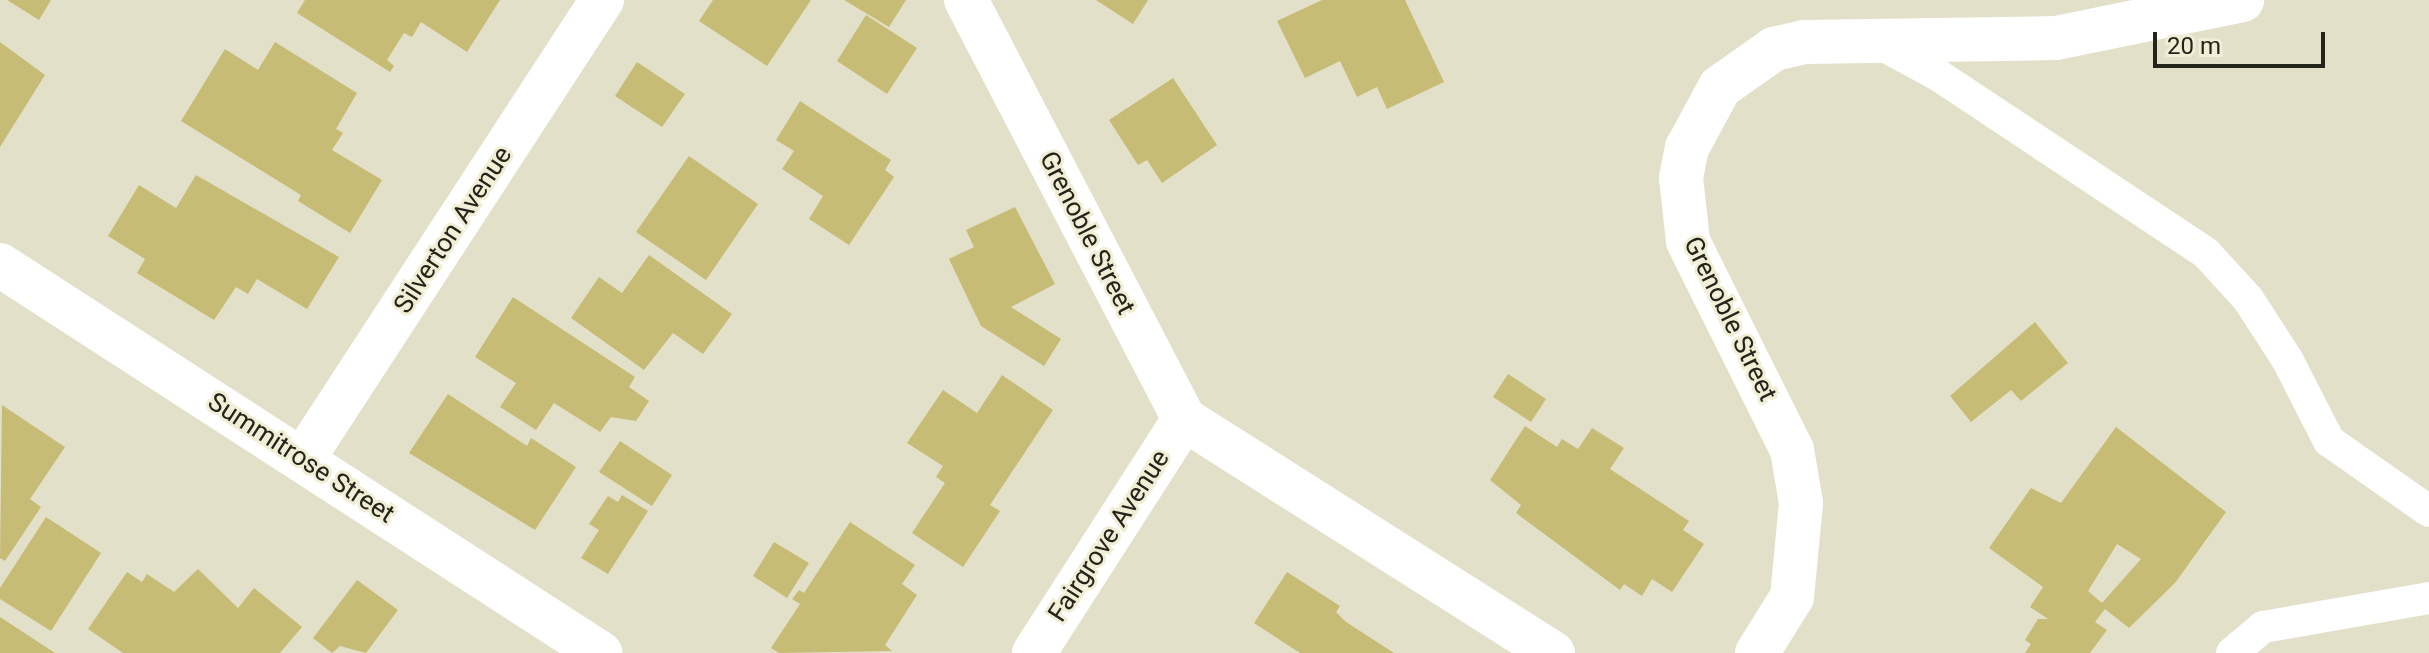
<!DOCTYPE html>
<html>
<head>
<meta charset="utf-8">
<style>
  body { margin:0 }
  #map { position:relative; width:2429px; height:653px; overflow:hidden; background:#e3e0c9; font-family:Roboto,sans-serif }
  div>[style] { position:absolute }
  .building>* { inset:0; background:#c6bc76 }
  .service>* { height:32px; margin:-16px; padding:0 16px; transform-origin:16px; border-radius:16px; background:#fff }
  .minor>* { height:44px; margin:-22px; padding:0 22px; transform-origin:22px; border-radius:22px; background:#fff }
  span { translate:-50% -50%; white-space:nowrap; text-align:center; line-height:1.15; -webkit-text-stroke:6px #f1eed6; paint-order:stroke }
  .street-label { font-size:26px; color:#25241b }
  .scale { position:absolute; left:2153px; top:32px; width:172px; height:36px; box-sizing:border-box; border:4px solid #25241b; border-top:0; padding-left:10px; font-size:24px; line-height:28px; white-space:nowrap; color:#25241b; -webkit-text-stroke:6px #f1eed6; paint-order:stroke }
</style>
</head>
<body>
<div id="map">
  <div class="building">
    <div style="clip-path:polygon(7px 0,51px 0,39px 20px)"></div>
    <div style="clip-path:polygon(305px 0,500px 0,467px 52px,421px 22px,412px 37px,404px 33px,387px 60px,394px 66px,390px 72px,297px 13px)"></div>
    <div style="clip-path:polygon(713px 0,811px 0,767px 66px,699px 21px)"></div>
    <div style="clip-path:polygon(844px 0,906px 0,889px 27px)"></div>
    <div style="clip-path:polygon(1096px 0,1148px 0,1133px 24px)"></div>
    <div style="clip-path:polygon(1322px 0,1405px 0,1444px 82px,1387px 109px,1377px 87px,1357px 97px,1340px 61px,1305px 78px,1277px 21px)"></div>
    <div style="clip-path:polygon(866px 15px,917px 48px,887px 94px,837px 61px)"></div>
    <div style="clip-path:polygon(0 42px,45px 75px,0 147px)"></div>
    <div style="clip-path:polygon(275px 42px,357px 93px,336px 129px,343px 133px,332px 150px,382px 180px,350px 233px,298px 201px,301px 195px,181px 121px,225px 49px,258px 70px)"></div>
    <div style="clip-path:polygon(637px 62px,685px 94px,662px 127px,615px 96px)"></div>
    <div style="clip-path:polygon(1173px 78px,1217px 145px,1162px 183px,1147px 160px,1138px 165px,1109px 120px)"></div>
    <div style="clip-path:polygon(800px 101px,891px 160px,885px 170px,894px 177px,849px 245px,809px 219px,823px 196px,782px 169px,794px 151px,776px 140px)"></div>
    <div style="clip-path:polygon(689px 156px,758px 204px,706px 280px,636px 232px)"></div>
    <div style="clip-path:polygon(196px 175px,339px 257px,307px 309px,257px 279px,248px 294px,236px 287px,214px 320px,137px 273px,145px 259px,108px 236px,139px 185px,176px 208px)"></div>
    <div style="clip-path:polygon(1015px 207px,1055px 284px,1011px 307px,1061px 339px,1044px 366px,981px 326px,949px 259px,974px 247px,966px 230px)"></div>
    <div style="clip-path:polygon(649px 255px,732px 314px,703px 354px,673px 333px,644px 370px,571px 318px,599px 277px,622px 293px)"></div>
    <div style="clip-path:polygon(513px 297px,635px 377px,629px 387px,649px 401px,636px 421px,611px 417px,600px 432px,554px 403px,536px 430px,500px 407px,516px 383px,475px 357px)"></div>
    <div style="clip-path:polygon(2035px 322px,2068px 363px,2021px 401px,2011px 390px,1971px 422px,1950px 396px)"></div>
    <div style="clip-path:polygon(1508px 374px,1546px 399px,1531px 422px,1493px 397px)"></div>
    <div style="clip-path:polygon(1002px 375px,1053px 410px,990px 505px,1000px 511px,963px 567px,912px 533px,945px 483px,936px 477px,943px 466px,907px 443px,943px 390px,977px 413px)"></div>
    <div style="clip-path:polygon(448px 394px,527px 446px,531px 438px,576px 467px,535px 530px,409px 453px)"></div>
    <div style="clip-path:polygon(2px 405px,65px 447px,30px 499px,41px 507px,5px 561px,0 558px)"></div>
    <div style="clip-path:polygon(1525px 426px,1557px 447px,1562px 439px,1578px 449px,1592px 428px,1624px 448px,1610px 469px,1689px 521px,1683px 530px,1704px 544px,1672px 592px,1652px 579px,1642px 596px,1624px 584px,1620px 590px,1516px 513px,1521px 505px,1490px 480px)"></div>
    <div style="clip-path:polygon(evenodd,2116px 427px,2226px 512px,2175px 583px,2129px 628px,2105px 609px,2095px 622px,2107px 630px,2090px 653px,2025px 653px,2031px 644px,2025px 640px,2038px 619px,2048px 619px,2030px 607px,2043px 587px,1989px 548px,2031px 488px,2061px 503px,2116px 427px,2117px 544px,2141px 559px,2102px 603px,2088px 591px,2117px 544px)"></div>
    <div style="clip-path:polygon(620px 441px,672px 475px,652px 506px,599px 472px)"></div>
    <div style="clip-path:polygon(622px 495px,648px 511px,608px 574px,581px 558px,599px 530px,589px 524px,608px 496px,618px 502px)"></div>
    <div style="clip-path:polygon(46px 517px,101px 553px,51px 631px,0 599px,0 588px)"></div>
    <div style="clip-path:polygon(850px 522px,915px 565px,902px 584px,917px 595px,885px 645px,892px 651px,779px 653px,771px 648px,800px 604px,792px 599px,799px 590px,804px 593px)"></div>
    <div style="clip-path:polygon(774px 542px,809px 563px,787px 598px,753px 576px)"></div>
    <div style="clip-path:polygon(198px 569px,238px 608px,254px 588px,302px 627px,280px 653px,123px 653px,88px 629px,127px 572px,142px 582px,147px 574px,174px 592px)"></div>
    <div style="clip-path:polygon(1287px 572px,1340px 606px,1336px 612px,1346px 622px,1394px 653px,1300px 653px,1254px 623px)"></div>
    <div style="clip-path:polygon(357px 580px,398px 610px,366px 653px,340px 646px,332px 653px,313px 638px)"></div>
    <div style="clip-path:polygon(0 617px,55px 653px,0 653px)"></div>
  </div>
  <div class="service">
    <div style="left:1877px;top:42px;width:69px;rotate:28.4deg"></div>
    <div style="left:1938px;top:75px;width:322px;rotate:33.6deg"></div>
    <div style="left:2206px;top:253px;width:62px;rotate:47.6deg"></div>
    <div style="left:2248px;top:299px;width:72px;rotate:57deg"></div>
    <div style="left:2287px;top:359px;width:92px;rotate:62.9deg"></div>
    <div style="left:2329px;top:441px;width:122px;rotate:35deg"></div>
    <div style="left:2232px;top:653px;width:40px;rotate:-40deg"></div>
    <div style="left:2263px;top:627px;width:169px;rotate:-9.9deg"></div>
  </div>
  <div class="minor">
    <div style="left:966px;top:0;width:472px;rotate:62.5deg"></div>
    <div style="left:1184px;top:419px;width:437px;rotate:32.4deg"></div>
    <div style="left:0;top:265px;width:715px;rotate:32.89deg"></div>
    <div style="left:303px;top:459px;width:548px;rotate:-56.92deg"></div>
    <div style="left:1034px;top:653px;width:278px;rotate:-57.3deg"></div>
    <div style="left:1757px;top:653px;width:66px;rotate:-58deg"></div>
    <div style="left:1792px;top:597px;width:94px;rotate:-84.5deg"></div>
    <div style="left:1801px;top:503px;width:54px;rotate:-99.6deg"></div>
    <div style="left:1792px;top:450px;width:233px;rotate:-116.5deg"></div>
    <div style="left:1688px;top:241px;width:63px;rotate:-96.3deg"></div>
    <div style="left:1681px;top:178px;width:31px;rotate:-79deg"></div>
    <div style="left:1687px;top:148px;width:69px;rotate:-61.6deg"></div>
    <div style="left:1720px;top:87px;width:66px;rotate:-35.1deg"></div>
    <div style="left:1774px;top:49px;width:32px;rotate:-13deg"></div>
    <div style="left:1805px;top:42px;width:251px;rotate:-0.9deg"></div>
    <div style="left:2056px;top:38px;width:190px;rotate:-11.5deg"></div>
  </div>
  <div class="street-label">
    <span style="left:453px;top:230px;rotate:-57deg">Silverton Avenue</span>
    <span style="left:1087px;top:233px;rotate:63deg">Grenoble Street</span>
    <span style="left:1730px;top:319px;rotate:64deg">Grenoble Street</span>
    <span style="left:301px;top:458px;rotate:33deg">Summitrose Street</span>
    <span style="left:1109px;top:536px;rotate:-57deg">Fairgrove Avenue</span>
  </div>
  <div class="scale">20 m</div>
</div>
</body>
</html>
